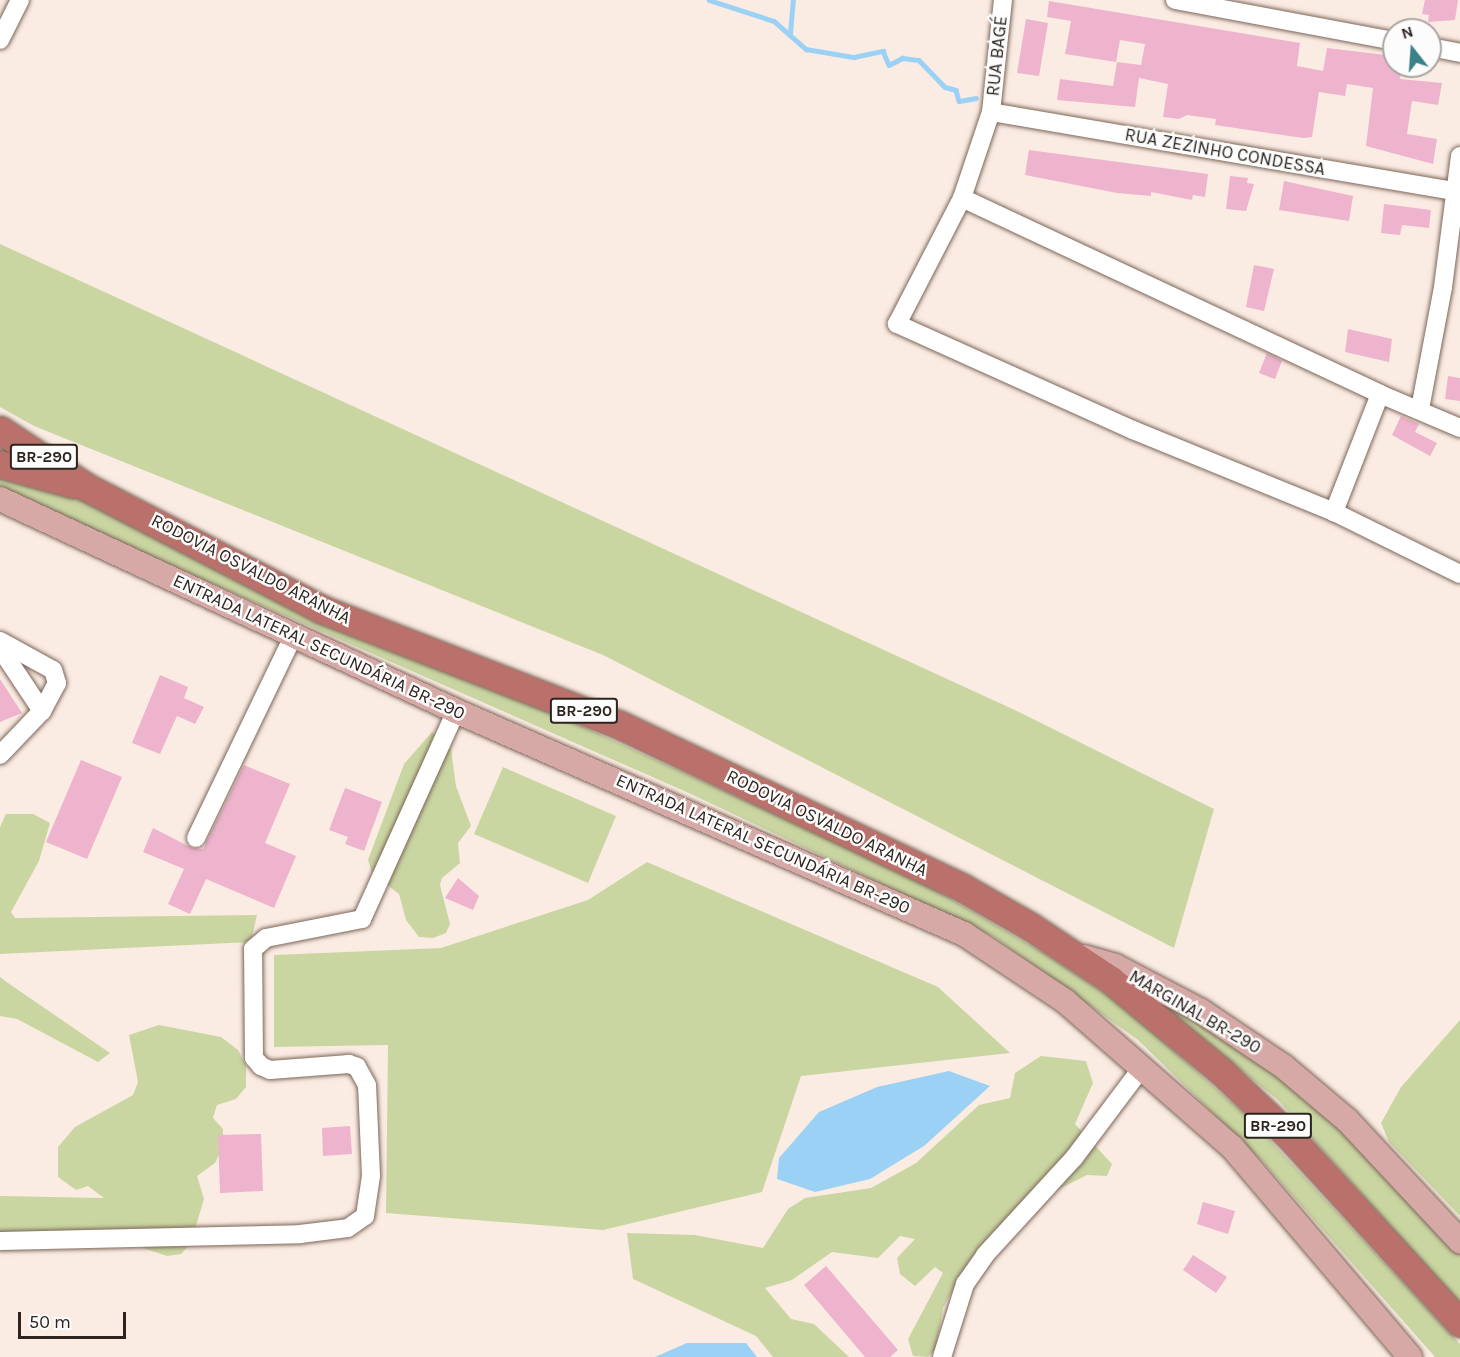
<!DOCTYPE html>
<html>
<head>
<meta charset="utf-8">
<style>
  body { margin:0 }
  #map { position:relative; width:1460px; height:1357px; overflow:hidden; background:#fbece3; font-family:Karla,sans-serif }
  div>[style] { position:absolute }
  .green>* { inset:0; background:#cad6a2 }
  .water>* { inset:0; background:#9bd1f5 }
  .stream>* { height:4.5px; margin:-2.25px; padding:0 2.25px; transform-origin:2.25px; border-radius:2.25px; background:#9bd1f5 }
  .building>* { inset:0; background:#eeb3cd }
  .roads { filter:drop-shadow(0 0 2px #7c6659) drop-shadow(0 0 2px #7c6659) }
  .minor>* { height:18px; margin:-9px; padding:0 9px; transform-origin:9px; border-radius:9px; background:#fff }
  .major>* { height:24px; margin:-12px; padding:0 12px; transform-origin:12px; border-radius:12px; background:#d6a9a6 }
  .highway>* { height:27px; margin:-13.5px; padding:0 13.5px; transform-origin:13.5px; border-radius:13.5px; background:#ba706b }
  span { translate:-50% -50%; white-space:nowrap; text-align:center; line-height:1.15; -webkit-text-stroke:5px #fcfcfc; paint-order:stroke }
  .shield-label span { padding:2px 4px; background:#fcfcfc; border:2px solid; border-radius:4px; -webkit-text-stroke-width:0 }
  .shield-label { font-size:16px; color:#2d241e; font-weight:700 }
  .street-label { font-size:18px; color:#2d241e }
  .north { position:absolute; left:1382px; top:18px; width:60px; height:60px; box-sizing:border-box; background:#fcfcfc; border:2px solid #a9a6a3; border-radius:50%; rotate:343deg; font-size:16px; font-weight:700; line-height:24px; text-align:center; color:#2d241e }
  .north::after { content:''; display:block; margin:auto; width:21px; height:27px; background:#3a818a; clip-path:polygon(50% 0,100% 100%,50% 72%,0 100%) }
  .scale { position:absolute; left:18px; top:1312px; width:108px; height:27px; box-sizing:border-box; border:3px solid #2d241e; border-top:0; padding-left:8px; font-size:18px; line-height:21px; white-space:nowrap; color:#2d241e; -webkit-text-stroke:4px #fcfcfc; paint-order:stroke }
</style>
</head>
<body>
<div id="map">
  <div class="green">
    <div style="clip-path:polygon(0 244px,1021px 713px,1214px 809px,1174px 948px,603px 655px,34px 426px,0 407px)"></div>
    <div style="clip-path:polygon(0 471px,93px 504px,843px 845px,927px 885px,1045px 954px,1121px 1004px,1250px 1119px,1460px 1344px,1460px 1357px,1435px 1357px,1262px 1161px,1138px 1040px,994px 937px,691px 794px,0 490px)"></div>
    <div style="clip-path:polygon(432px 732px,451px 749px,456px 786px,471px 826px,458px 843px,460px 863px,442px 878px,440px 885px,450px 924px,446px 933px,433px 938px,419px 937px,406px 920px,399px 894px,372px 873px,368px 860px,404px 764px)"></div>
    <div style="clip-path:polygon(503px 767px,616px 816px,588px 883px,474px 834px)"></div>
    <div style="clip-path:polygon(6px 814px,33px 814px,50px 823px,39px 861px,11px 912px,15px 918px,257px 915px,251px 942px,0 954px,0 827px)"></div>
    <div style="clip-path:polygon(647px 862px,938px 987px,1010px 1053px,801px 1076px,762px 1192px,603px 1230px,386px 1213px,388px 1045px,274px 1047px,274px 955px,441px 948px,588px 900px)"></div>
    <div style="clip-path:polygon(0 977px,8px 983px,110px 1053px,98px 1062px,17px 1019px,0 1016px)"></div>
    <div style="clip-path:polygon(1151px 991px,1293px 1078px,1460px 1250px,1460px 1305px,1278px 1100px,1160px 1005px)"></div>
    <div style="clip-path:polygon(1460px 1020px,1460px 1216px,1389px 1142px,1381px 1123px,1401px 1087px)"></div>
    <div style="clip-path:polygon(159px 1025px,221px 1037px,238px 1050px,246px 1066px,246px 1087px,236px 1099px,217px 1105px,213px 1118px,223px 1129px,223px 1147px,215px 1163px,197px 1176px,204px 1199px,191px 1243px,181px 1254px,167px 1256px,143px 1248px,136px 1240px,0 1236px,0 1196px,104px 1198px,88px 1186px,76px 1190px,58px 1177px,58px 1147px,75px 1127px,133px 1095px,138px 1082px,129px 1035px)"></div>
    <div style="clip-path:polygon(1041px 1056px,1086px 1061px,1093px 1083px,1075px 1124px,1112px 1164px,1107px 1176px,1087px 1175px,1055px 1191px,961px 1275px,943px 1308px,936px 1349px,928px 1357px,913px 1356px,908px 1339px,943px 1273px,935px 1267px,915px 1286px,900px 1274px,897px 1258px,915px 1239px,900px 1236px,878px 1258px,832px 1252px,792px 1280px,765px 1288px,791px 1319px,814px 1324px,849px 1357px,773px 1357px,756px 1336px,633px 1279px,627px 1233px,695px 1235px,763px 1248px,788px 1209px,805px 1198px,871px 1188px,916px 1163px,979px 1105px,1010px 1098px,1015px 1073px)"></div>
  </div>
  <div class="water">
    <div style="clip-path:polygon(949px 1071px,990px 1086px,924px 1146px,870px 1179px,815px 1192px,777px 1179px,779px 1158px,819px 1112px,877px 1087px)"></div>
    <div style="clip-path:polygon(687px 1343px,746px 1343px,757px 1357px,655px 1357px)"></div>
  </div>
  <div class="stream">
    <div style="left:709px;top:0;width:68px;rotate:17.9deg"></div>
    <div style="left:774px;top:21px;width:43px;rotate:41.2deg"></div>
    <div style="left:806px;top:49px;width:49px;rotate:9.5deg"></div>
    <div style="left:854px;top:57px;width:30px;rotate:-12deg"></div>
    <div style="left:883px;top:51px;width:15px;rotate:67deg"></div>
    <div style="left:889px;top:65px;width:15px;rotate:-28deg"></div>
    <div style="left:902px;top:58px;width:17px;rotate:7deg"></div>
    <div style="left:919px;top:60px;width:37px;rotate:46deg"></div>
    <div style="left:945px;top:87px;width:11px;rotate:15deg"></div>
    <div style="left:956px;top:90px;width:11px;rotate:75deg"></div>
    <div style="left:959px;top:101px;width:17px;rotate:-10deg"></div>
    <div style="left:790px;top:33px;width:33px;rotate:-85deg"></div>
  </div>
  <div class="building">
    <div style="clip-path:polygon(1425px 0,1458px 0,1455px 20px,1428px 22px,1429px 15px,1422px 14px)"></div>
    <div style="clip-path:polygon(1049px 1px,1300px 43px,1297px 66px,1323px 71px,1327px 48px,1394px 56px,1394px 66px,1402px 66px,1400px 79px,1442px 83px,1438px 105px,1412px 101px,1407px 134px,1437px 139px,1433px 164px,1366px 146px,1373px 88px,1347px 84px,1345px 96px,1319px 92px,1312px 137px,1303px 138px,1215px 125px,1216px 119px,1187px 115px,1179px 119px,1163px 117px,1168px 84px,1139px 78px,1135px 107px,1057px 100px,1060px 79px,1113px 86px,1117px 62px,1141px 65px,1145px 44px,1120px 40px,1116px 62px,1065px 54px,1071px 21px,1047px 17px)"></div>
    <div style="clip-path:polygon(1026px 19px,1048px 23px,1039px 76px,1017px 73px)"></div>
    <div style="clip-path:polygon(1029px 150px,1208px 174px,1205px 197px,1193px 195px,1192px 200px,1151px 192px,1151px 196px,1117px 193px,1025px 175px)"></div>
    <div style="clip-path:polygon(1230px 176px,1248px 178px,1247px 183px,1254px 184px,1246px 211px,1226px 209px)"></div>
    <div style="clip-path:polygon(1284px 181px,1353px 196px,1349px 221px,1279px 210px)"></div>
    <div style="clip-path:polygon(1384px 204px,1431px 210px,1429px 228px,1402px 225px,1400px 235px,1381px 233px)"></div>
    <div style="clip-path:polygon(1254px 265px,1274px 269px,1264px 311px,1246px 307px)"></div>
    <div style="clip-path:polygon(1348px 329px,1392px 339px,1389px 362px,1345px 352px)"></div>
    <div style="clip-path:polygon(1267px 353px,1282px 361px,1275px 379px,1259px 373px)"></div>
    <div style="clip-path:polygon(1448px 376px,1460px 378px,1460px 401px,1445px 399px)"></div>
    <div style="clip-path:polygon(1401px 416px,1419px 424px,1415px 432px,1437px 443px,1430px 456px,1392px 435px)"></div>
    <div style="clip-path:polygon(160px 675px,188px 687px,184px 698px,204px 707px,195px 724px,177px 716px,160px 754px,132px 743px)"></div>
    <div style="clip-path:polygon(0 679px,22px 713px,0 722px)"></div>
    <div style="clip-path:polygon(81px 760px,122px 777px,87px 859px,46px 842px)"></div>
    <div style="clip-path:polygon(244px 765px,290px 784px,265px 843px,296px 856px,274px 908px,206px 879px,190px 914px,168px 904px,184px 869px,143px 852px,153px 828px,192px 848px,203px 849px)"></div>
    <div style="clip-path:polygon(345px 788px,382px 802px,364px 851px,345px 844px,348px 837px,329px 830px)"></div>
    <div style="clip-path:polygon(458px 878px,479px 896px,473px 910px,445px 898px)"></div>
    <div style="clip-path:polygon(350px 1126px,352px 1154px,323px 1156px,322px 1128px)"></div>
    <div style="clip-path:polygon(261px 1134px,263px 1191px,220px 1193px,218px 1135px)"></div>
    <div style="clip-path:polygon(1203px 1202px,1235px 1211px,1228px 1234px,1197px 1224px)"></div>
    <div style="clip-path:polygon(1193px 1255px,1227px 1277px,1216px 1293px,1183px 1270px)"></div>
    <div style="clip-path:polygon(826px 1266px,898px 1350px,890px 1357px,865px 1357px,804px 1285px)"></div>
  </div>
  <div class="roads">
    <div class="minor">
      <div style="left:1175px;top:0;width:223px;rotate:10.6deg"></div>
      <div style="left:0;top:40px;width:45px;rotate:-63.4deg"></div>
      <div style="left:1430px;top:47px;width:31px;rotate:11deg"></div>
      <div style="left:991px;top:112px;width:476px;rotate:9.7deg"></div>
      <div style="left:962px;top:198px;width:91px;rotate:-71.4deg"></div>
      <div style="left:991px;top:112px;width:113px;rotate:-83.9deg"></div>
      <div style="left:1420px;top:409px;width:124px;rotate:-79.3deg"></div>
      <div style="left:1443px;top:287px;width:132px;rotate:-82.6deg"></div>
      <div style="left:1460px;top:428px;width:87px;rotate:-157deg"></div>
      <div style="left:1380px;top:394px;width:127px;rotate:111.3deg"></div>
      <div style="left:1334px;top:512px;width:140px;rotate:26.2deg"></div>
      <div style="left:1334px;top:512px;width:217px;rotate:-157.8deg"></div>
      <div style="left:1133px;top:430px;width:259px;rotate:-155.8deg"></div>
      <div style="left:897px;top:324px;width:142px;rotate:-62.7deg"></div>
      <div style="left:962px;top:198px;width:462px;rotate:25.1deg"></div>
      <div style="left:0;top:641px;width:60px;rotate:28.7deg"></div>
      <div style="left:53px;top:670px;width:14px;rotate:73deg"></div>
      <div style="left:57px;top:683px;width:32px;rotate:118deg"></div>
      <div style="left:42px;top:711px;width:61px;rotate:133.7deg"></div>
      <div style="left:0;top:648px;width:76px;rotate:56.3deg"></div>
      <div style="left:196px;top:838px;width:224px;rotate:-64.3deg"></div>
      <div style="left:0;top:1241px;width:300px;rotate:-1.3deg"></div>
      <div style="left:300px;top:1234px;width:48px;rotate:-7.1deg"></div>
      <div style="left:348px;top:1228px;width:21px;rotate:-35deg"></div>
      <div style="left:365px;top:1216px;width:40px;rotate:-81.5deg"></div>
      <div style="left:371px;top:1176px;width:91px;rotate:-92.5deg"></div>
      <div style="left:367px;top:1085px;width:21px;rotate:-119deg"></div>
      <div style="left:357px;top:1067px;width:9px;rotate:-159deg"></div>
      <div style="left:349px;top:1064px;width:79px;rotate:175.7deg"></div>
      <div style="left:270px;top:1070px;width:10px;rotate:-156deg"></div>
      <div style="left:261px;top:1066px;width:11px;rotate:-131deg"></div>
      <div style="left:254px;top:1058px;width:109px;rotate:-90.5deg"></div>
      <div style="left:253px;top:949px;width:17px;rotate:-40deg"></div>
      <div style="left:266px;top:938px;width:98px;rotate:-11.2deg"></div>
      <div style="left:362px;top:919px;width:228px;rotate:-65.7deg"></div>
      <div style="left:942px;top:1357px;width:77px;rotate:-72.5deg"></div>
      <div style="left:965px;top:1284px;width:35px;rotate:-55deg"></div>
      <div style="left:985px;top:1255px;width:132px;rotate:-47.5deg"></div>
      <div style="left:1074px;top:1158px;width:115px;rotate:-53.1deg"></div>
    </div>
    <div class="major">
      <div style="left:0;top:499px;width:503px;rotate:24.93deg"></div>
      <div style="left:456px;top:711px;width:555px;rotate:23.7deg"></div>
      <div style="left:964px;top:934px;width:121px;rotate:33.6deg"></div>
      <div style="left:1065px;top:1001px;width:222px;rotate:41.2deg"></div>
      <div style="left:1232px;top:1147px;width:275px;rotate:49.7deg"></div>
      <div style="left:1084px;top:957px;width:32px;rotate:16deg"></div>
      <div style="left:1115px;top:966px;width:97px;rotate:27.6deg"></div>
      <div style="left:1201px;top:1011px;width:99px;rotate:33.9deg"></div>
      <div style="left:1283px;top:1066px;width:84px;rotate:40.2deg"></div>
      <div style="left:1347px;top:1120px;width:166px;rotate:47deg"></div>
    </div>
    <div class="highway">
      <div style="left:0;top:430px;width:103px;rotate:33.5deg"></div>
      <div style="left:86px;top:487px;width:265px;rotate:27.4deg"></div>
      <div style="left:321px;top:609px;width:321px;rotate:21.2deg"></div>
      <div style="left:620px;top:725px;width:380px;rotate:25.4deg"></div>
      <div style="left:963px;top:888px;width:78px;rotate:29.8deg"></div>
      <div style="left:1031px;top:927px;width:96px;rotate:33.5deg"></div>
      <div style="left:1111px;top:980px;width:144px;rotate:39.7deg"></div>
      <div style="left:1222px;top:1072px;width:97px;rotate:43.7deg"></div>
      <div style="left:1292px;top:1139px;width:249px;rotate:47.6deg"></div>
      <div style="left:0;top:464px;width:76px;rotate:15.3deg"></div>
    </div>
  </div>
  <div class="shield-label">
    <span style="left:44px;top:457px">BR-290</span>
    <span style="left:584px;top:711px">BR-290</span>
    <span style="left:1278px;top:1126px">BR-290</span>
  </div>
  <div class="street-label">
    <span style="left:997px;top:56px;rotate:-84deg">RUA BAGÉ</span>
    <span style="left:1225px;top:152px;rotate:10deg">RUA ZEZINHO CONDESSA</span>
    <span style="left:251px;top:569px;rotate:27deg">RODOVIA OSVALDO ARANHA</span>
    <span style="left:319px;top:647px;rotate:25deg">ENTRADA LATERAL SECUNDÁRIA BR-290</span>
    <span style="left:827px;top:823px;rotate:26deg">RODOVIA OSVALDO ARANHA</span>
    <span style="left:763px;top:844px;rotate:24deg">ENTRADA LATERAL SECUNDÁRIA BR-290</span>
    <span style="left:1195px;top:1012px;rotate:30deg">MARGINAL BR-290</span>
  </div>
  <div class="north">N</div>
  <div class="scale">50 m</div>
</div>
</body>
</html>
